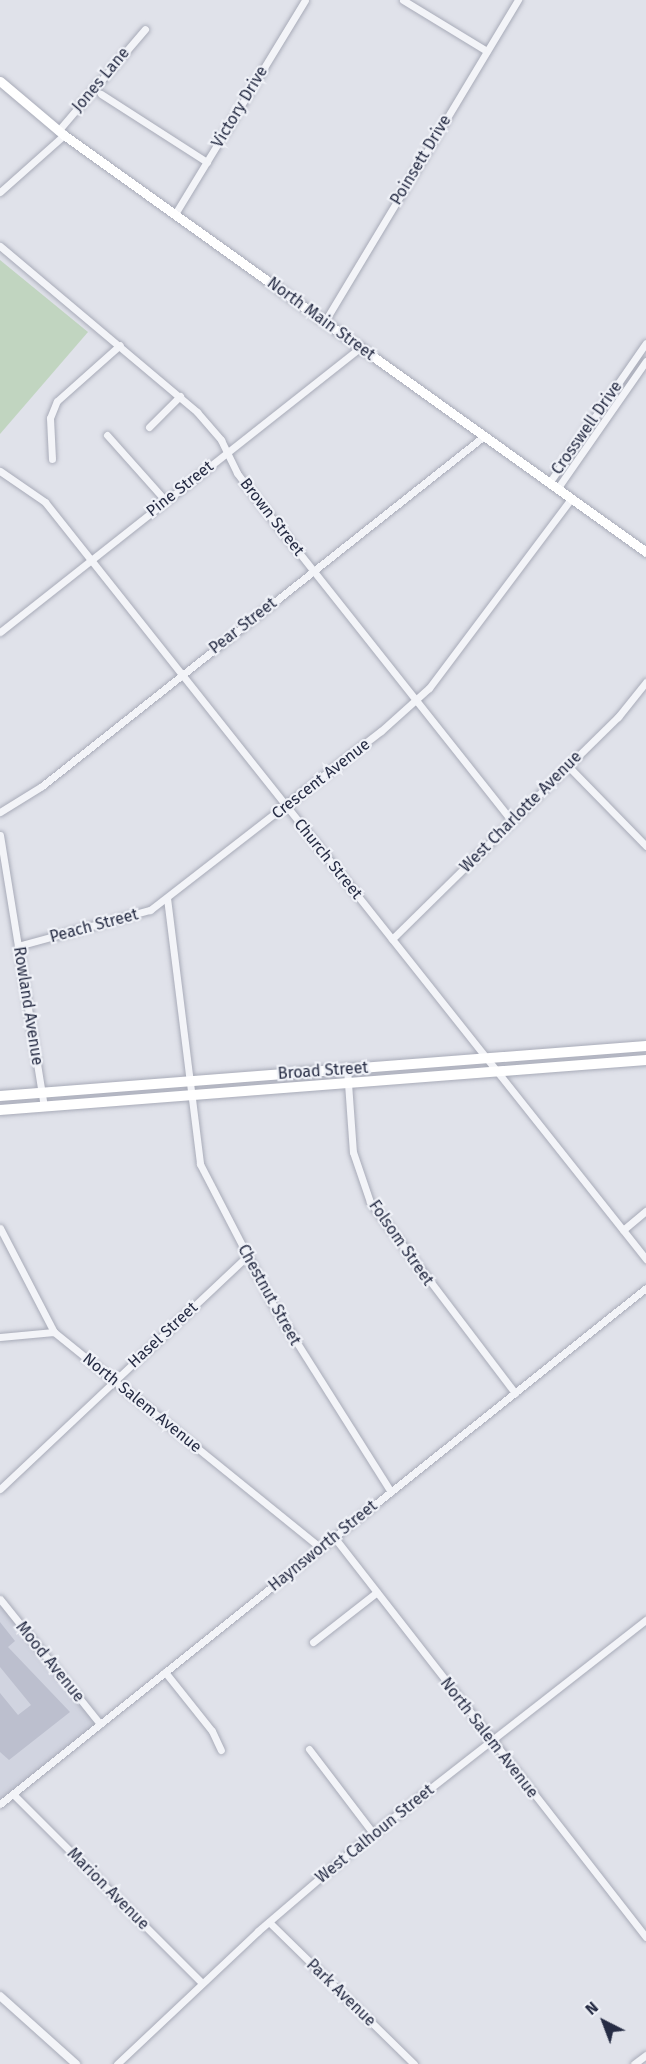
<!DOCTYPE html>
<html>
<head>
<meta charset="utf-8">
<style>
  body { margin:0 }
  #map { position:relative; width:646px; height:2064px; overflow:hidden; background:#e0e2ea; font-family:"Fira Sans",sans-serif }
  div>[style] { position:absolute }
  .built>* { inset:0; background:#d1d4e0 }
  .green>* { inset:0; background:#c1d5c0 }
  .building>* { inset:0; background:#bcbfce }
  .roads { filter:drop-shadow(0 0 2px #a8abb8) drop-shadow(0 0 2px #a8abb8) }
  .minor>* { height:7px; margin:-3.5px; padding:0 3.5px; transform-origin:3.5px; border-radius:3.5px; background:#f3f4f8 }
  .tertiary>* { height:8px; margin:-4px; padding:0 4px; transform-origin:4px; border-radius:4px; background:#f3f4f8 }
  .secondary>* { height:9px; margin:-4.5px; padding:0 4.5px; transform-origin:4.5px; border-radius:4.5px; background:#fff }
  .primary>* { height:10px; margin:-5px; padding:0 5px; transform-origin:5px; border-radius:5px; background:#fff }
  span { translate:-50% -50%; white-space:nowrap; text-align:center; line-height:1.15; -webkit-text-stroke:4.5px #eff1f7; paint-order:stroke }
  .street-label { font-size:16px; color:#262c44 }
  .north { position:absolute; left:574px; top:1992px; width:60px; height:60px; -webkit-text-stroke:4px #eff1f7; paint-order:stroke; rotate:318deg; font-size:16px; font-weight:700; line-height:24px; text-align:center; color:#262c44 }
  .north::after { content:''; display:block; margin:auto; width:21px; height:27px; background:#262c44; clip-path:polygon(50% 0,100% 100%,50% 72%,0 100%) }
</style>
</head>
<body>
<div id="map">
  <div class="built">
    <div style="clip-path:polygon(0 1601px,100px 1724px,0 1804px)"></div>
  </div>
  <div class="green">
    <div style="clip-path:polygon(0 260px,88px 332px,0 434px)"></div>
  </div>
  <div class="building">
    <div style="clip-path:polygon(0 1622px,15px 1641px,8px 1647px,70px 1712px,9px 1760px,0 1752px,0 1693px,18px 1715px,31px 1705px,0 1667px)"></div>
  </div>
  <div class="roads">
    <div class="minor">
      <div style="left:403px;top:0;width:98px;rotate:31.3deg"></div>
      <div style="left:101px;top:94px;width:126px;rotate:32.7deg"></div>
      <div style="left:58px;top:131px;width:134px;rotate:-49.5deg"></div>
      <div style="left:0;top:192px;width:86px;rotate:-41.7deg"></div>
      <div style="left:175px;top:214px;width:250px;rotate:-58.7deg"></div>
      <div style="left:0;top:246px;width:258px;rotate:40.1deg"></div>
      <div style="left:197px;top:412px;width:37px;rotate:49deg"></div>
      <div style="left:221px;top:440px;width:37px;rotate:64deg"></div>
      <div style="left:237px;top:473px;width:36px;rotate:53deg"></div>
      <div style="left:259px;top:502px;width:407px;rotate:51.6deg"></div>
      <div style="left:325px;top:321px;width:375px;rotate:-59deg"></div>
      <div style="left:149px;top:427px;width:44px;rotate:-45deg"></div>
      <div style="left:107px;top:435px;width:87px;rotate:48.3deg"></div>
      <div style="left:52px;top:459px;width:41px;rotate:-92.8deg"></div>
      <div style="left:50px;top:418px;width:18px;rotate:-68deg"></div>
      <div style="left:57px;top:401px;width:84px;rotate:-41.6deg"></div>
      <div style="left:0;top:471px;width:55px;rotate:34.6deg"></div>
      <div style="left:45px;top:502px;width:967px;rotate:51.55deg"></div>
      <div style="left:549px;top:483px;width:170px;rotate:-55.3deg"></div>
      <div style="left:557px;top:489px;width:156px;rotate:-55.2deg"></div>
      <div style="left:0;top:632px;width:460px;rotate:-38.3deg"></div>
      <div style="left:568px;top:766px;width:112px;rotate:45.7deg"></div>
      <div style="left:0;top:812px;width:49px;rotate:-31.8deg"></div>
      <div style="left:42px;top:786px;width:564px;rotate:-38.37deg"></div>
      <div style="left:0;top:835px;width:275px;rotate:80.8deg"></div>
      <div style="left:167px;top:898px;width:268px;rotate:82.9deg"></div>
      <div style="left:200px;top:1164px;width:157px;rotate:62.6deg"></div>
      <div style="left:272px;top:1303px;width:223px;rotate:57.8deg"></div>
      <div style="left:392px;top:939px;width:317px;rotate:-44.5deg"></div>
      <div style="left:618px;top:717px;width:45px;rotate:-51.3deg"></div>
      <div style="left:18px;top:946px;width:137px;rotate:-15.3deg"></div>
      <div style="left:150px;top:910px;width:292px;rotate:-37.8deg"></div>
      <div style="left:381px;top:731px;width:64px;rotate:-41.9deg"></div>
      <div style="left:429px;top:688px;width:236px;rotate:-53.1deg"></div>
      <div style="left:347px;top:1069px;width:83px;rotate:85.9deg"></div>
      <div style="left:353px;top:1152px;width:53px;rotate:71.2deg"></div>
      <div style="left:370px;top:1202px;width:240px;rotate:52.8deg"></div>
      <div style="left:0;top:1228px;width:117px;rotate:62.6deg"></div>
      <div style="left:54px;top:1332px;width:343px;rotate:39deg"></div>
      <div style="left:623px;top:1230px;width:30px;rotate:-40deg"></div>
      <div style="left:0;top:1337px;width:54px;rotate:-5.3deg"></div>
      <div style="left:0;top:1489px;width:340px;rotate:-43.3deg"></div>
      <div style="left:334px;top:1537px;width:507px;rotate:52.05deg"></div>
      <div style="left:0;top:1599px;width:160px;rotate:51.3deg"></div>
      <div style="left:313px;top:1642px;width:81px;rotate:-38deg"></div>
      <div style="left:165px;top:1672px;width:75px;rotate:51.5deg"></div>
      <div style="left:212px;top:1731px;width:21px;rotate:65deg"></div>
      <div style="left:309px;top:1749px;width:106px;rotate:52.7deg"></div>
      <div style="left:13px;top:1794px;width:267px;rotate:45deg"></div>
      <div style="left:0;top:1804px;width:827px;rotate:-38.62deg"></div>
      <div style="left:269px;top:1922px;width:203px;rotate:44.4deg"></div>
      <div style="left:117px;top:2064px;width:194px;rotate:-43.3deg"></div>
      <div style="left:258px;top:1931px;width:140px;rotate:-40.6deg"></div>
      <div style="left:364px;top:1840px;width:358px;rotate:-38deg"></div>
      <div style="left:634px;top:2064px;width:15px;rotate:-37deg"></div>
    </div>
    <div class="tertiary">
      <div style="left:0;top:1996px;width:102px;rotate:41.8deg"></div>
    </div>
    <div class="secondary">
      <div style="left:0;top:81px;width:84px;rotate:40.2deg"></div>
      <div style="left:64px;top:135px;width:716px;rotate:35.62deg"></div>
    </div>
    <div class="primary">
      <div style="left:0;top:1096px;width:648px;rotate:-4.43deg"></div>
      <div style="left:0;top:1110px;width:648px;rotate:-4.43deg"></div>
    </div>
  </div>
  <div class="street-label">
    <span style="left:101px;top:80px;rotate:-50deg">Jones Lane</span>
    <span style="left:240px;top:107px;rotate:-59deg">Victory Drive</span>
    <span style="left:421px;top:160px;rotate:-59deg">Poinsett Drive</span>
    <span style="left:321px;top:319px;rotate:36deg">North Main Street</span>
    <span style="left:587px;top:428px;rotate:-55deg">Crosswell Drive</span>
    <span style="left:180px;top:489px;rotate:-38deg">Pine Street</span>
    <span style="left:272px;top:517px;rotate:52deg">Brown Street</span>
    <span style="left:243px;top:626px;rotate:-38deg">Pear Street</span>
    <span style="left:321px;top:779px;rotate:-38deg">Crescent Avenue</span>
    <span style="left:521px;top:812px;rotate:-45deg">West Charlotte Avenue</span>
    <span style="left:328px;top:859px;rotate:51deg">Church Street</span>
    <span style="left:94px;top:926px;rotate:-15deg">Peach Street</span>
    <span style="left:28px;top:1006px;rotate:81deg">Rowland Avenue</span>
    <span style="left:323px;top:1071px;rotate:-4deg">Broad Street</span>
    <span style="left:401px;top:1243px;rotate:55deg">Folsom Street</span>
    <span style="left:269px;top:1295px;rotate:61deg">Chestnut Street</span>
    <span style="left:163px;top:1335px;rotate:-43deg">Hasel Street</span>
    <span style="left:142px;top:1403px;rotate:39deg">North Salem Avenue</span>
    <span style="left:323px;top:1546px;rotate:-39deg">Haynsworth Street</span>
    <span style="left:50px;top:1662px;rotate:51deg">Mood Avenue</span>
    <span style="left:489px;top:1738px;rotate:52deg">North Salem Avenue</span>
    <span style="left:375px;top:1834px;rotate:-39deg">West Calhoun Street</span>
    <span style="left:108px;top:1889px;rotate:45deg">Marion Avenue</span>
    <span style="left:341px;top:1993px;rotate:44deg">Park Avenue</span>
  </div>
  <div class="north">N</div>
</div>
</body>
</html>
